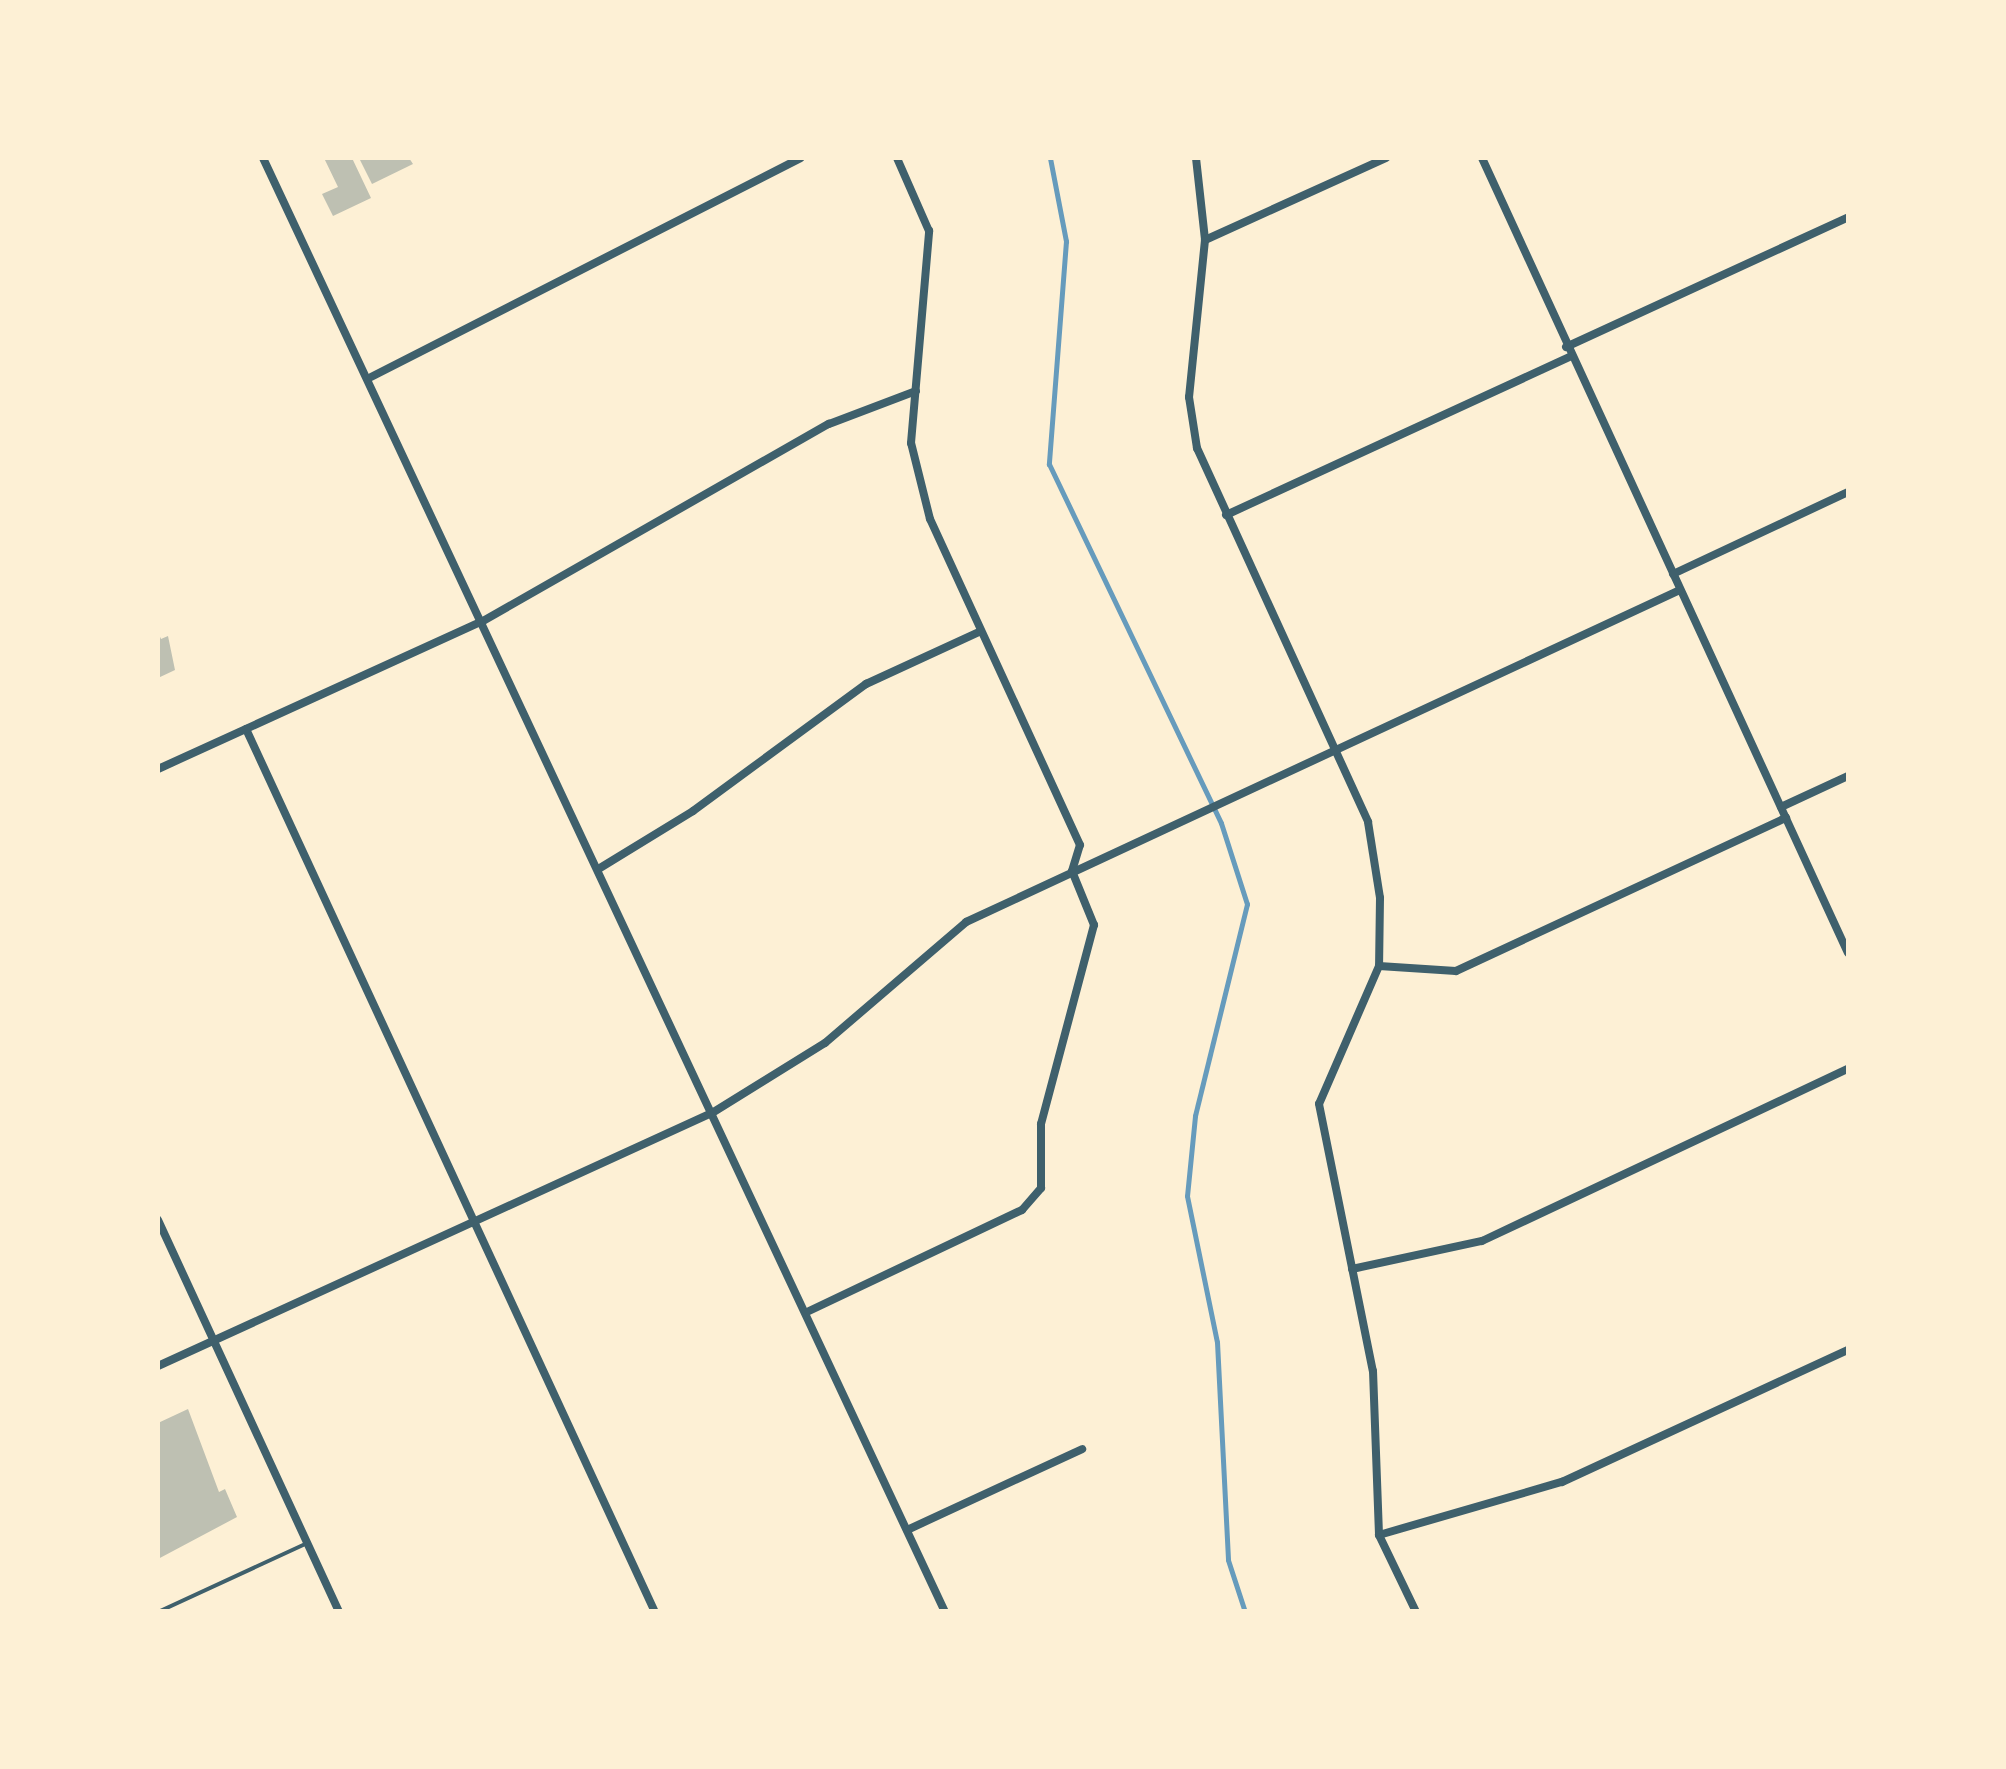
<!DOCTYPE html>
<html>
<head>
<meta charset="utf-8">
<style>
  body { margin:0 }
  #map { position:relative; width:2006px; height:1769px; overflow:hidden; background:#fdf0d5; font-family:Rubik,sans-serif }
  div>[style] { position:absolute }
  .stream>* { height:5px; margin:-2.5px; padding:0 2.5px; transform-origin:2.5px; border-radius:2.5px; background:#669bbc }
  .building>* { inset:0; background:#bec0b2 }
  .service>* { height:4px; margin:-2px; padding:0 2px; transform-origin:2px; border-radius:2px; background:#3f606c }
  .minor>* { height:8px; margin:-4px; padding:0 4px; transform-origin:4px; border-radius:4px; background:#3f606c }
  span { translate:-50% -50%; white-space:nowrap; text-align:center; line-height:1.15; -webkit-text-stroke:8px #fdf0d5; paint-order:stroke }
  .frame { position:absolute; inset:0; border:160px solid #fdf0d5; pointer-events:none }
</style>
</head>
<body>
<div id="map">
  <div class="stream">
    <div style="left:1050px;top:158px;width:85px;rotate:79.1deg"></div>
    <div style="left:1066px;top:241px;width:224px;rotate:94.4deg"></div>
    <div style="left:1049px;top:464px;width:398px;rotate:64.4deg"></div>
    <div style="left:1221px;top:823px;width:85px;rotate:72.2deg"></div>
    <div style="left:1247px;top:904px;width:218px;rotate:103.8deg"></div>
    <div style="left:1195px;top:1116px;width:80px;rotate:95.7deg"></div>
    <div style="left:1187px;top:1196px;width:149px;rotate:78.4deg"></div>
    <div style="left:1217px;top:1342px;width:218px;rotate:87.1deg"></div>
    <div style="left:1228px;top:1560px;width:55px;rotate:71.9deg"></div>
  </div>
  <div class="building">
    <div style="clip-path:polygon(324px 158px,352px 158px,371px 198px,333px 216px,322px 194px,338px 187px)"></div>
    <div style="clip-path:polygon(359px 158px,409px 158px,413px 164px,372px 184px)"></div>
    <div style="clip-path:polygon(158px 632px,161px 639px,168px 636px,175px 670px,158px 678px)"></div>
    <div style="clip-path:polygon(188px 1409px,219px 1492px,225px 1489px,237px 1517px,158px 1559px,158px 1423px)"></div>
  </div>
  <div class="service">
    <div style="left:158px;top:1612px;width:164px;rotate:-24.8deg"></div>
  </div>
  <div class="minor">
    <div style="left:263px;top:158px;width:1606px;rotate:64.87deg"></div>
    <div style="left:1196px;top:158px;width:82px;rotate:83.7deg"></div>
    <div style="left:1205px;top:240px;width:158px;rotate:95.8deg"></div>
    <div style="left:1189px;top:397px;width:52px;rotate:81.1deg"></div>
    <div style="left:1197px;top:448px;width:411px;rotate:65.4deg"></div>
    <div style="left:1368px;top:822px;width:77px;rotate:81deg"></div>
    <div style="left:1380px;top:898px;width:68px;rotate:90.8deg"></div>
    <div style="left:1379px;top:966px;width:150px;rotate:113.5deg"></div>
    <div style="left:1319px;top:1104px;width:272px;rotate:78.6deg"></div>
    <div style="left:1373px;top:1371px;width:164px;rotate:87.9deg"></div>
    <div style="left:1379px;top:1535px;width:85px;rotate:64.3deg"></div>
    <div style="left:1482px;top:158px;width:875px;rotate:65.28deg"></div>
    <div style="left:1205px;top:240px;width:199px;rotate:-24.4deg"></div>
    <div style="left:1566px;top:347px;width:311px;rotate:-24.7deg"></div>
    <div style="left:371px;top:377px;width:482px;rotate:-27deg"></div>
    <div style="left:1226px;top:515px;width:380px;rotate:-24.7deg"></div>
    <div style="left:1673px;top:574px;width:193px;rotate:-25.1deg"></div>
    <div style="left:246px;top:729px;width:973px;rotate:65.15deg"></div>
    <div style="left:158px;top:769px;width:357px;rotate:-24.5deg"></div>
    <div style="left:483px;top:621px;width:398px;rotate:-29.7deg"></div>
    <div style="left:829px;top:424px;width:93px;rotate:-20.8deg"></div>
    <div style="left:1781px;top:807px;width:74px;rotate:-24.8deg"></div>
    <div style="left:600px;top:868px;width:109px;rotate:-31.5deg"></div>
    <div style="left:693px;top:811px;width:215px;rotate:-36.3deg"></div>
    <div style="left:866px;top:684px;width:124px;rotate:-24.7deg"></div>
    <div style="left:1379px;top:966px;width:77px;rotate:3.7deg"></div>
    <div style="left:1456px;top:971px;width:364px;rotate:-24.9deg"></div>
    <div style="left:158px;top:1220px;width:432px;rotate:65.2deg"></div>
    <div style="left:1352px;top:1269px;width:133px;rotate:-12.2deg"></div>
    <div style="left:1482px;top:1241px;width:404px;rotate:-25.2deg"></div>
    <div style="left:809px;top:1311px;width:236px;rotate:-25.4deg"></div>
    <div style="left:1022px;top:1210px;width:29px;rotate:-49deg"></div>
    <div style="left:1041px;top:1188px;width:64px;rotate:-90deg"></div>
    <div style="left:1041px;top:1124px;width:206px;rotate:-75.1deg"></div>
    <div style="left:1094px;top:925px;width:58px;rotate:-112.2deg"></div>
    <div style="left:1072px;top:871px;width:27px;rotate:-73deg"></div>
    <div style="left:1080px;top:845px;width:359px;rotate:-114.7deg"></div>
    <div style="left:930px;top:519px;width:78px;rotate:-104deg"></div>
    <div style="left:911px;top:443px;width:213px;rotate:-85.1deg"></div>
    <div style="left:929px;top:231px;width:80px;rotate:-113.7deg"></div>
    <div style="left:158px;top:1366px;width:609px;rotate:-24.55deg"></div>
    <div style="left:712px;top:1113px;width:133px;rotate:-31.8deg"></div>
    <div style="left:825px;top:1043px;width:186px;rotate:-40.6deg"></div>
    <div style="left:966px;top:922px;width:787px;rotate:-24.94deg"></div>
    <div style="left:907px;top:1530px;width:193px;rotate:-24.8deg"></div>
    <div style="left:1379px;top:1535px;width:191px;rotate:-16.2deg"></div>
    <div style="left:1562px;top:1482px;width:315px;rotate:-24.8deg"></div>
  </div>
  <div class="frame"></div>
</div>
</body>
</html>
